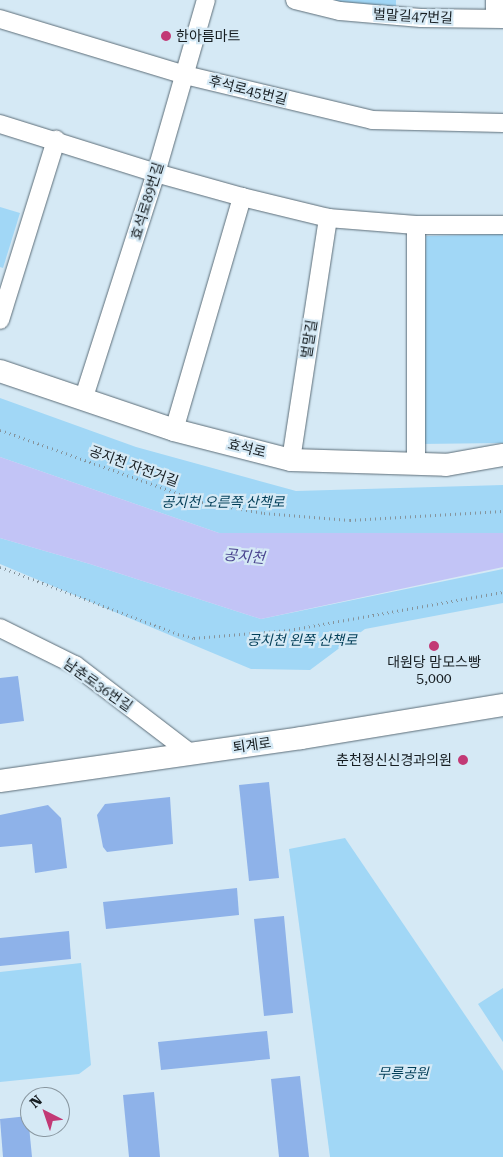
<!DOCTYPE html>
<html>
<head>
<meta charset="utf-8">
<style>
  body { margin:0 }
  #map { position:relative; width:503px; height:1157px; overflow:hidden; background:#d5e9f5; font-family:"Roboto Serif","Noto Sans KR",serif }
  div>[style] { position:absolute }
  .green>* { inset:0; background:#a1d7f6 }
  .water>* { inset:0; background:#c2c4f6 }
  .building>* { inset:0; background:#8eb2e9 }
  .path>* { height:3px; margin-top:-1.5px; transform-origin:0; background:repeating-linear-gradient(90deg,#85949d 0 1px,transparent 0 5px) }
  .roads { filter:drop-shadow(0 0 1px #5c6d78) drop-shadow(0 0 1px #5c6d78) }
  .minor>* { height:18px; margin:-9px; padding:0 9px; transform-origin:9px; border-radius:9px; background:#fff }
  .tertiary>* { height:22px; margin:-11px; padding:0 11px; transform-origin:11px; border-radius:11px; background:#fff }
  .dots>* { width:14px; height:14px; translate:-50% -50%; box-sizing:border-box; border:2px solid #d5e9f5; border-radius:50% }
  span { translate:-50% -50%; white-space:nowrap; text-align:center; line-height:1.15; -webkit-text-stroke:4.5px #d5e9f5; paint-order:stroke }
  .street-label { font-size:14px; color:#161d21 }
  .poi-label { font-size:14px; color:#161d21 }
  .left { translate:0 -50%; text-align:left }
  .right { translate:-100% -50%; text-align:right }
  .park-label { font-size:14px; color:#003d57; font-style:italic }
  .water-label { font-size:15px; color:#4a458f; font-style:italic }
  .north { position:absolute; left:20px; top:1087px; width:50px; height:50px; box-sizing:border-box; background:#d5e9f5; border:1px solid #8997a0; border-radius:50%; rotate:319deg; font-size:14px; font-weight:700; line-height:20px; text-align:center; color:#161d21 }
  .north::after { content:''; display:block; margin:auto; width:18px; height:22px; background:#c23975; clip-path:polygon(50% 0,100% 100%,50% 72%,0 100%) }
</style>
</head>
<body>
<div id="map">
  <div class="green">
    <div style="clip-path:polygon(320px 0,396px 0,396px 6px,350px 7px)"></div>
    <div style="clip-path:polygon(0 207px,20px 213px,3px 268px,0 267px)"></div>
    <div style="clip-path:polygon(503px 234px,503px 443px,419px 444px,424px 364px,426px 236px)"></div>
    <div style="clip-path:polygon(0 398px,136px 447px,296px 491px,503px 485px,503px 533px,219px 533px,0 457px)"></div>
    <div style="clip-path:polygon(0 538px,90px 564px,261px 619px,503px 569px,503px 603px,365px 629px,310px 670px,251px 669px,0 564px)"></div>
    <div style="clip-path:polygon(345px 838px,503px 1071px,503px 1157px,330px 1157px,289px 849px)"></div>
    <div style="clip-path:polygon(81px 963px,91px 1065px,79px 1074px,0 1082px,0 972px)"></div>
    <div style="clip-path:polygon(503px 988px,503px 1042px,478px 1004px)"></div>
  </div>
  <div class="water">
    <div style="clip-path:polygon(0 457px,219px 533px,503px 533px,503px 567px,261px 619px,90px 564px,0 538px)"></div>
  </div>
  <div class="building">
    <div style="clip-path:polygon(18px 676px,24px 721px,0 724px,0 678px)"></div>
    <div style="clip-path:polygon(269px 782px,279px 878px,249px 881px,239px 785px)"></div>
    <div style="clip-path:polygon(170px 797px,173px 844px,107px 852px,103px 847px,97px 815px,105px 804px)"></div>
    <div style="clip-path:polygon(48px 805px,61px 818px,67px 868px,35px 873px,32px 844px,0 847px,0 815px)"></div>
    <div style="clip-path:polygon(237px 888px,239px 915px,106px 929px,103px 902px)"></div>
    <div style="clip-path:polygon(284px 916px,293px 1013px,264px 1016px,254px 919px)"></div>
    <div style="clip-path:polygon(69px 931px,71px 959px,0 966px,0 938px)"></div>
    <div style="clip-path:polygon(267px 1031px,270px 1059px,161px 1070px,158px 1042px)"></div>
    <div style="clip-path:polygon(300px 1076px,309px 1157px,279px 1157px,271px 1079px)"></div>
    <div style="clip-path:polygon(154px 1092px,160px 1157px,129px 1157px,123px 1095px)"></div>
    <div style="clip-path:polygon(28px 1116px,32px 1157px,3px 1157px,0 1119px)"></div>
  </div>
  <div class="path">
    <div style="left:0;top:430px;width:214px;rotate:19.6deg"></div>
    <div style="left:202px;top:502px;width:63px;rotate:10.1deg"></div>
    <div style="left:264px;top:513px;width:86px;rotate:4.7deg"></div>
    <div style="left:350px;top:520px;width:153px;rotate:-3.4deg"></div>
    <div style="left:0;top:567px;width:190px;rotate:20.6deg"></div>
    <div style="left:178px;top:634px;width:16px;rotate:14deg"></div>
    <div style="left:194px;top:638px;width:95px;rotate:-4.8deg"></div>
    <div style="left:289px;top:630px;width:217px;rotate:-10.1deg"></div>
  </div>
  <div class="roads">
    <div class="minor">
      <div style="left:295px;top:0;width:46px;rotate:13.7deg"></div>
      <div style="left:340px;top:11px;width:81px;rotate:4.9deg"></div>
      <div style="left:421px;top:18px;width:82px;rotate:0.7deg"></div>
      <div style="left:495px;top:0;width:18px;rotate:90deg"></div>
      <div style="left:0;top:19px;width:193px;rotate:16.8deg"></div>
      <div style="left:185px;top:75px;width:192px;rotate:13.5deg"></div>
      <div style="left:372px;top:120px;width:131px;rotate:1.3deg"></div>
      <div style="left:0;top:124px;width:164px;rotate:17.4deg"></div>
      <div style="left:156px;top:173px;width:89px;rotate:15.6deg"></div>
      <div style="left:242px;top:197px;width:89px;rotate:13.7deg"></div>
      <div style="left:328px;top:218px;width:88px;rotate:4.5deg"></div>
      <div style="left:416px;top:225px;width:87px"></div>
      <div style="left:0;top:320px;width:189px;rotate:-72.7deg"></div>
      <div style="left:83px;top:400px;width:238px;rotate:-72.2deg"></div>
      <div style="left:156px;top:173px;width:180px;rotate:-73.9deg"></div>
      <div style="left:174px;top:430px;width:243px;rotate:-73.7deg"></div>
      <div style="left:291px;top:460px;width:245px;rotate:-81.3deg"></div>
      <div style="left:416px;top:465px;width:240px;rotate:-90deg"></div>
      <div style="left:0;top:628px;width:84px;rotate:26.3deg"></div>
      <div style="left:75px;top:665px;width:145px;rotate:37.4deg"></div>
    </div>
    <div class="tertiary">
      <div style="left:0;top:371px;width:184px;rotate:18.7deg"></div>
      <div style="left:174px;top:430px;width:121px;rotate:14.4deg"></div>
      <div style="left:291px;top:460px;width:155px;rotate:1.8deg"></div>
      <div style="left:446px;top:465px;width:58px;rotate:-10deg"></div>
      <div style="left:0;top:781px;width:304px;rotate:-8.1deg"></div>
      <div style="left:301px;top:738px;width:205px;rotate:-9.3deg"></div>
    </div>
  </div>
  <div class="dots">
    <div style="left:166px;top:36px;background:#c23975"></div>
    <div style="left:434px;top:646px;background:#c23975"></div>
    <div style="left:463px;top:760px;background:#c23975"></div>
  </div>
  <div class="street-label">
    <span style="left:413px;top:16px;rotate:3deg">벌말길47번길</span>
    <span style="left:248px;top:90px;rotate:14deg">후석로45번길</span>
    <span style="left:147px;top:201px;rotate:-73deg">효석로89번길</span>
    <span style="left:309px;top:339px;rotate:-81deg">벌말길</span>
    <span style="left:247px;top:448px;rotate:14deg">효석로</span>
    <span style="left:134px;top:466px;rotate:20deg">공지천 자전거길</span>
    <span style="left:98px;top:685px;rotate:35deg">남춘로36번길</span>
    <span style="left:252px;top:745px;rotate:-8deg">퇴계로</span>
  </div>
  <div class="poi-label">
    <span class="left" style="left:176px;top:36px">한아름마트</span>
    <span style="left:434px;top:670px">대원당 맘모스빵<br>5,000</span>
    <span class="right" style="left:452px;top:760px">춘천정신신경과의원</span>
  </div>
  <div class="park-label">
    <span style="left:223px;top:502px">공지천 오른쪽 산책로</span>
    <span style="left:302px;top:640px">공치천 왼쪽 산책로</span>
    <span style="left:403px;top:1073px">무릉공원</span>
  </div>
  <div class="water-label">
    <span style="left:244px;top:557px;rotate:5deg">공지천</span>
  </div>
  <div class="north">N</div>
</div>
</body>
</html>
